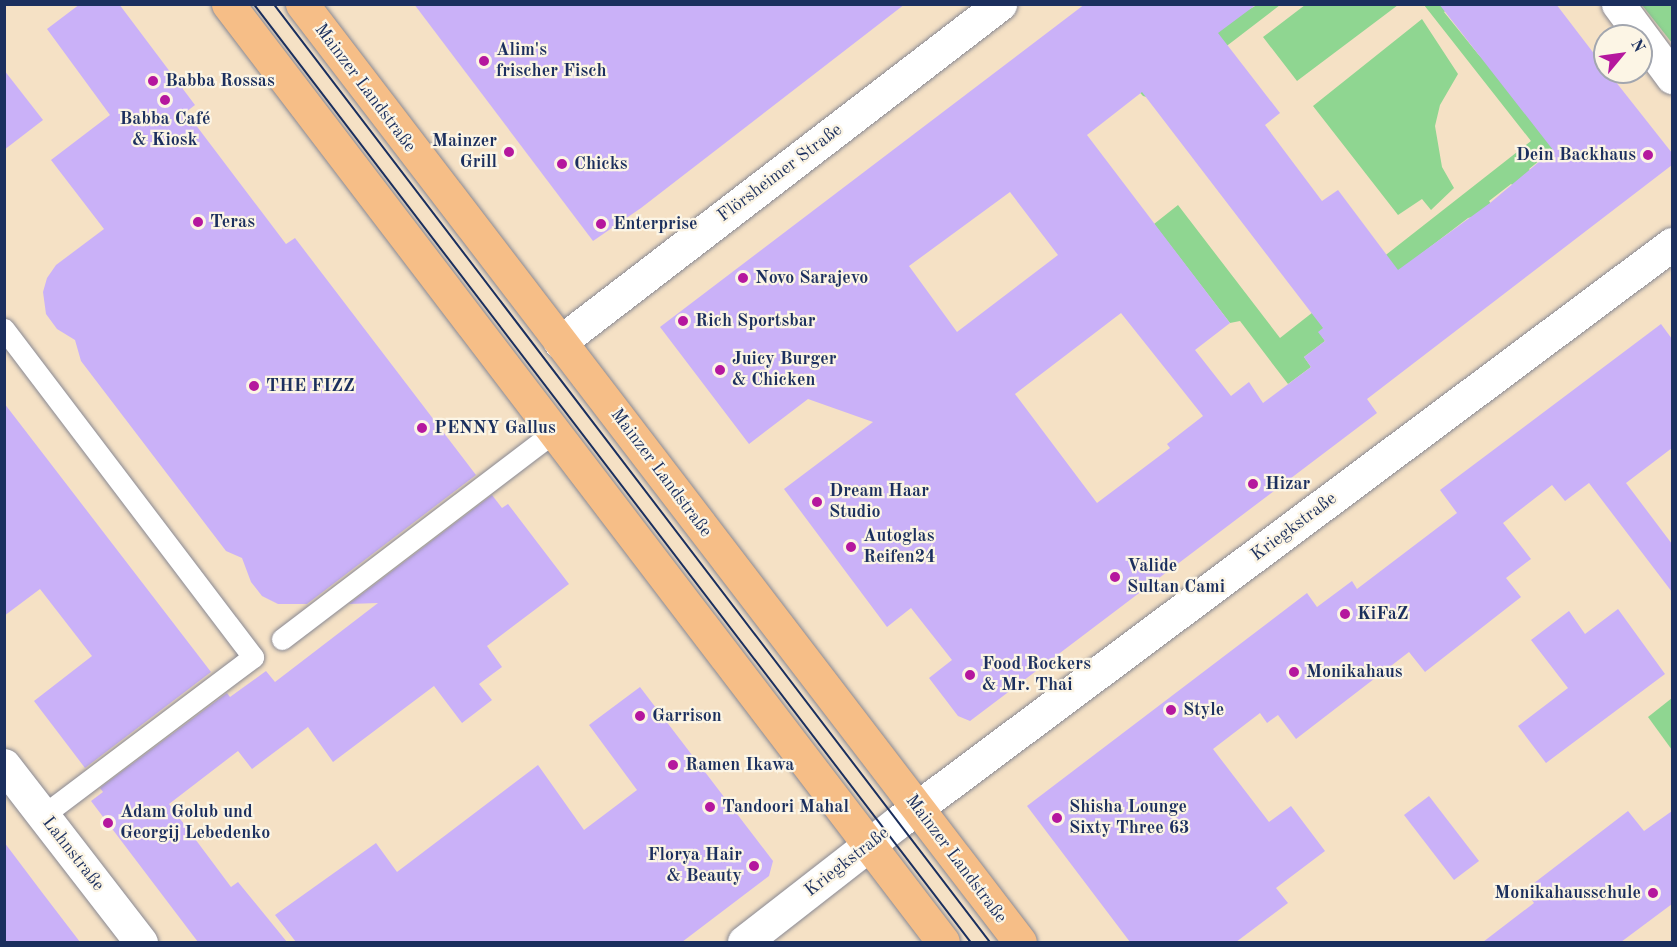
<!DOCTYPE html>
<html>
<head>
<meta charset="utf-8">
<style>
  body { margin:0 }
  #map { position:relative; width:1677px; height:947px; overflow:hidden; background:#f5e1c5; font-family:"Old Standard TT",serif }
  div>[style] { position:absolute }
  .green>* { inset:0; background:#8fd691 }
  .building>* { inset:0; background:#cab1f8 }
  .roads { filter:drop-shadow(0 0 2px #888892) drop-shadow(0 0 2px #888892) }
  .service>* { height:21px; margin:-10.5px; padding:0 10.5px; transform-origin:10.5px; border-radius:10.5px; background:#fff }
  .minor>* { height:33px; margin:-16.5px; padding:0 16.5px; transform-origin:16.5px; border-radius:16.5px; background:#fff }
  .primary>* { height:33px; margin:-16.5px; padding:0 16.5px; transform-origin:16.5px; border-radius:16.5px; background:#f6be87 }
  .tram>* { height:1.5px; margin:-0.75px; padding:0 0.75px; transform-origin:0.75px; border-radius:0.75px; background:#1b2f5e }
  .dots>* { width:16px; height:16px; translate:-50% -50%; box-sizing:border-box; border:3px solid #fcf5e5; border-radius:50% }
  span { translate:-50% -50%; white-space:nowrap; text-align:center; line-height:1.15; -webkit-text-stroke:4.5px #fcf5e5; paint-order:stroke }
  .poi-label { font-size:18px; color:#1b2f5e; font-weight:700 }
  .left { translate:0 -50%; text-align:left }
  .right { translate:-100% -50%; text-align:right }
  .street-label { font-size:18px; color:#1b2f5e }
  .frame { position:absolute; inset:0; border:6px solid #1b2f5e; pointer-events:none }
  .north { position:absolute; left:1593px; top:24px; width:60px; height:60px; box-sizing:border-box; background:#fcf5e5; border:2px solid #a2a6af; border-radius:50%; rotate:61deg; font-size:16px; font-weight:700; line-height:24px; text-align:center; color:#1b2f5e }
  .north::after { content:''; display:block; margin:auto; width:21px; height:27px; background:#b5179e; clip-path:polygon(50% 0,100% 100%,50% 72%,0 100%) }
</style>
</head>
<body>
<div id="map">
  <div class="green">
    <div style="clip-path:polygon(1243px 5px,1248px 10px,1257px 5px,1280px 5px,1164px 94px,1150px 98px,1143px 96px,1132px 84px)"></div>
    <div style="clip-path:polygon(1305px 5px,1305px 4px,1398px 5px,1297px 81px,1263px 37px)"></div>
    <div style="clip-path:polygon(1424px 5px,1453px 5px,1444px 12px,1478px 54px,1571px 151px,1549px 153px,1529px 169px,1536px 178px,1520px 190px,1511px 184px,1489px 201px,1496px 211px,1468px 218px,1319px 332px,1325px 341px,1304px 357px,1311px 367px,1288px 384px,1240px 321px,1230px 323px,1154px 224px,1178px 205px,1280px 338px,1531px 141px)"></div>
    <div style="clip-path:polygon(1642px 5px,1672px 5px,1672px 43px)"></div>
    <div style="clip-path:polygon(1422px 19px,1458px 74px,1440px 105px,1435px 126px,1442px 167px,1454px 188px,1431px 210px,1422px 199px,1398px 215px,1313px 106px)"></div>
    <div style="clip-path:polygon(1672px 698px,1672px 750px,1648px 717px)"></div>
  </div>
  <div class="building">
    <div style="clip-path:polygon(80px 4px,119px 4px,195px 105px,186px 112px,286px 244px,295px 238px,476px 475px,307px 604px,278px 604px,262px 596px,251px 582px,242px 558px,226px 551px,81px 361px,75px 340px,57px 329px,46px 314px,43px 292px,47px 278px,56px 265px,104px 229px,51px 160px,110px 115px,47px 29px)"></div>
    <div style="clip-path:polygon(414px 4px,905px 4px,641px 208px,593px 241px)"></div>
    <div style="clip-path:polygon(evenodd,1085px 4px,1257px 4px,1218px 33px,1280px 113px,1265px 125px,1322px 201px,1338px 190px,1398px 270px,1490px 203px,1553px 150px,1439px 4px,1556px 4px,1605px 68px,1605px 72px,1608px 72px,1672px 153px,1672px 165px,1367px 399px,1377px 413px,970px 721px,958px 716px,929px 678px,952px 660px,911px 608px,887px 627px,784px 489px,873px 422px,808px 399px,749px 444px,660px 327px,1085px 4px,1142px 92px,1323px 328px,1318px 332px,1325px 341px,1304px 357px,1311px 367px,1263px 403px,1249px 382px,1231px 396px,1195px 350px,1230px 323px,1087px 135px,1142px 92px,1085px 4px,1010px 192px,1058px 255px,957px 332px,909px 266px,1010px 192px,1085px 4px,1121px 313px,1203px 416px,1167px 444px,1170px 448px,1097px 503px,1015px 394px,1121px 313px)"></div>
    <div style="clip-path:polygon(4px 70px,43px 120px,4px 150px)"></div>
    <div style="clip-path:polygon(1661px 324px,1672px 339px,1672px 448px,1626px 483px,1672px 544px,1672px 592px,1589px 483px,1565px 501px,1552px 485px,1503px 523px,1531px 559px,1506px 578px,1521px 597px,1425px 672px,1409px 652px,1296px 739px,1278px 715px,1267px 723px,1260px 713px,1213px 749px,1269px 822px,1291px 806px,1325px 851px,1276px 888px,1288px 903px,1236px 942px,1130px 942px,1027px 806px,1307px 593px,1317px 607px,1352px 581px,1357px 589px,1457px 513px,1440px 490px)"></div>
    <div style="clip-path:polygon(4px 403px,211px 672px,85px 768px,34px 701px,92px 656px,40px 589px,4px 616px)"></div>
    <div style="clip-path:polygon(492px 495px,502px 508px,508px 504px,569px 584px,487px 646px,502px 667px,479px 684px,492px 700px,462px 723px,434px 686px,333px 762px,308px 727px,252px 769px,238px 751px,169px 804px,231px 887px,238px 882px,287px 942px,198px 942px,91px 801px,103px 792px,100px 788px,227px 693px,230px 697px,266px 671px,275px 682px,378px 603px,349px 604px)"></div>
    <div style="clip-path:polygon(1618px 609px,1665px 674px,1546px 763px,1518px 726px,1568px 688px,1531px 640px,1569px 611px,1585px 634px)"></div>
    <div style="clip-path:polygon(640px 687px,773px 861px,769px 876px,682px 942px,296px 942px,275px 915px,376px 843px,397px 872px,538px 765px,584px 830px,637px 790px,589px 725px)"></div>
    <div style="clip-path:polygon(1429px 796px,1479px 861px,1454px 880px,1404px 815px)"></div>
    <div style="clip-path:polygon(1628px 811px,1644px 831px,1672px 811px,1672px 904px,1621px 942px,1483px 942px,1534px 903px,1525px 890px)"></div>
    <div style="clip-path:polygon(4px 842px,44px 895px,80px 942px,4px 942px)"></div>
  </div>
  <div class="roads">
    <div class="service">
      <div style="left:4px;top:329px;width:412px;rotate:52.8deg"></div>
      <div style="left:253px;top:657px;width:263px;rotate:143deg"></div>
      <div style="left:282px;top:639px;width:343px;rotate:-37.3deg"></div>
    </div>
    <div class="minor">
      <div style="left:1618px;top:4px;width:91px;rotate:53.5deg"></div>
      <div style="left:560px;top:342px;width:555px;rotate:-37.53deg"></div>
      <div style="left:4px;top:765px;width:224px;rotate:52.3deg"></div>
      <div style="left:744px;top:942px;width:195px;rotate:-37.9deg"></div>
      <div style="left:898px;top:822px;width:966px;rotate:-36.75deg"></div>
    </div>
    <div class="primary">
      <div style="left:228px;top:4px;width:1179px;rotate:52.68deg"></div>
      <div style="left:302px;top:4px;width:1181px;rotate:52.57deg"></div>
    </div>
  </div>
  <div class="tram">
    <div style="left:254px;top:4px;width:1181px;rotate:52.61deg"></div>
    <div style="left:274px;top:4px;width:1180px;rotate:52.64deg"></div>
  </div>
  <div class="dots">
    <div style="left:484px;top:61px;background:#b5179e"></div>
    <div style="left:153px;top:81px;background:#b5179e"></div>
    <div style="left:165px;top:100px;background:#b5179e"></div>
    <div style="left:509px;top:152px;background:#b5179e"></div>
    <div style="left:1648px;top:155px;background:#b5179e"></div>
    <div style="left:562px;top:164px;background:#b5179e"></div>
    <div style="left:198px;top:222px;background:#b5179e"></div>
    <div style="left:601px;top:224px;background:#b5179e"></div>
    <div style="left:743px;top:278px;background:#b5179e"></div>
    <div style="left:683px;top:321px;background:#b5179e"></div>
    <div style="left:720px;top:370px;background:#b5179e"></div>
    <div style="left:254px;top:386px;background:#b5179e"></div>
    <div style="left:422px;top:428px;background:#b5179e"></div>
    <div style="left:1253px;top:484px;background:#b5179e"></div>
    <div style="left:817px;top:502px;background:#b5179e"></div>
    <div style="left:851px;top:547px;background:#b5179e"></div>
    <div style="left:1115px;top:577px;background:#b5179e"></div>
    <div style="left:1345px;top:614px;background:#b5179e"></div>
    <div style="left:1294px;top:672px;background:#b5179e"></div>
    <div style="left:970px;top:675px;background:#b5179e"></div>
    <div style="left:1171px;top:710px;background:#b5179e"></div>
    <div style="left:640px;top:716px;background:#b5179e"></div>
    <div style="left:673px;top:765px;background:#b5179e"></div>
    <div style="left:710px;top:807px;background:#b5179e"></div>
    <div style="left:1057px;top:818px;background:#b5179e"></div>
    <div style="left:108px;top:823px;background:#b5179e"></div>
    <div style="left:754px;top:866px;background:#b5179e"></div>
    <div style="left:1653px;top:893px;background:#b5179e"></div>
  </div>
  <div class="poi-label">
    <span class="left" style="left:496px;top:61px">Alim's<br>frischer Fisch</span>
    <span class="left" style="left:165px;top:81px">Babba Rossas</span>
    <span style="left:165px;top:130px">Babba Café<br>&amp; Kiosk</span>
    <span class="right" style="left:497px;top:152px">Mainzer<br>Grill</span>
    <span class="right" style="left:1636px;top:155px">Dein Backhaus</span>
    <span class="left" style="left:574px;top:164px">Chicks</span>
    <span class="left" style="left:210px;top:222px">Teras</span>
    <span class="left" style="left:613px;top:224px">Enterprise</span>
    <span class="left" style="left:755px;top:278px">Novo Sarajevo</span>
    <span class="left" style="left:695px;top:321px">Rich Sportsbar</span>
    <span class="left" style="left:732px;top:370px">Juicy Burger<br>&amp; Chicken</span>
    <span class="left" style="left:266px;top:386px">THE FIZZ</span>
    <span class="left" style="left:434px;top:428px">PENNY Gallus</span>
    <span class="left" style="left:1265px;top:484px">Hizar</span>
    <span class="left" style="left:829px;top:502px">Dream Haar<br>Studio</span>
    <span class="left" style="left:863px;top:547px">Autoglas<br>Reifen24</span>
    <span class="left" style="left:1127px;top:577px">Valide<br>Sultan Cami</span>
    <span class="left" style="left:1357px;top:614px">KiFaZ</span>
    <span class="left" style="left:982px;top:675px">Food Rockers<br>&amp; Mr. Thai</span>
    <span class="left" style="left:1306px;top:672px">Monikahaus</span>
    <span class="left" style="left:1183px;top:710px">Style</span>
    <span class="left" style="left:652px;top:716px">Garrison</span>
    <span class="left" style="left:685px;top:765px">Ramen Ikawa</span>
    <span class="left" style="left:722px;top:807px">Tandoori Mahal</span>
    <span class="left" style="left:1069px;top:818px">Shisha Lounge<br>Sixty Three 63</span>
    <span class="left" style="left:120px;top:823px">Adam Golub und<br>Georgij Lebedenko</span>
    <span class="right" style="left:742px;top:866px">Florya Hair<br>&amp; Beauty</span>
    <span class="right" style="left:1641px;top:893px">Monikahausschule</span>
  </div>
  <div class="street-label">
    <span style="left:365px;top:88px;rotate:53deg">Mainzer Landstraße</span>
    <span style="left:780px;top:173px;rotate:-37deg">Flörsheimer Straße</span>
    <span style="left:661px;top:473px;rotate:53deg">Mainzer Landstraße</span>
    <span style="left:1294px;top:527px;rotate:-37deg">Kriegkstraße</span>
    <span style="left:73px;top:854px;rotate:52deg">Lahnstraße</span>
    <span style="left:956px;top:859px;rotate:53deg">Mainzer Landstraße</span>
    <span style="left:847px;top:862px;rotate:-38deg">Kriegkstraße</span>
  </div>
  <div class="frame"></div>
  <div class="north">N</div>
</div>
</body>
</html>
